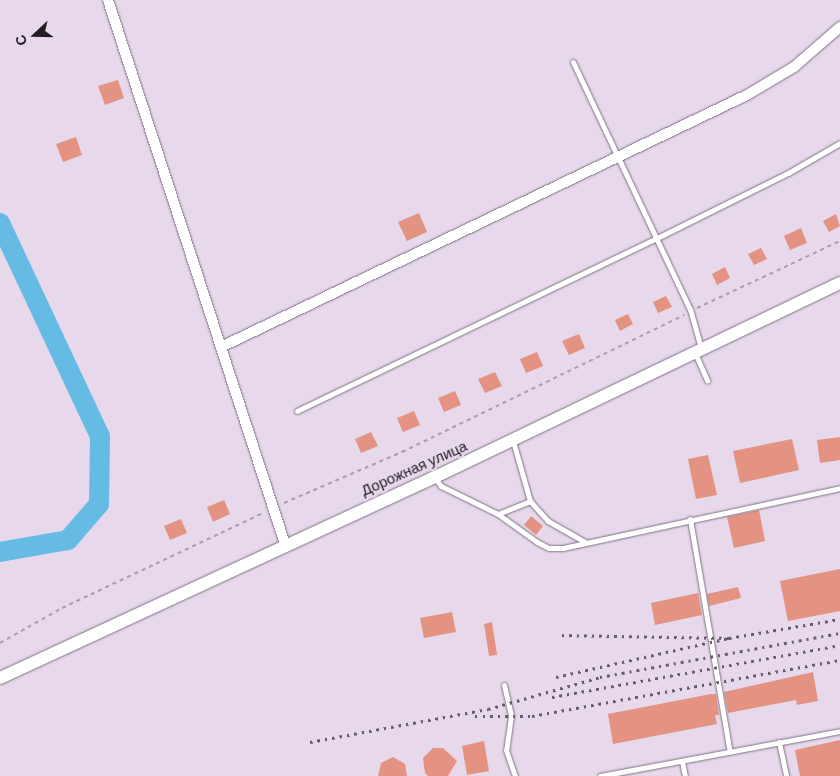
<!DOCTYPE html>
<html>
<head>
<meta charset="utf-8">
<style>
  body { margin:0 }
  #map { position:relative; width:840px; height:776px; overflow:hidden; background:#e7d9eb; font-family:Barlow,sans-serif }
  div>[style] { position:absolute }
  .river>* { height:20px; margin:-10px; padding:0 10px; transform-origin:10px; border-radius:10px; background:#66bbe5 }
  .building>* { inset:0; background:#e49282 }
  .path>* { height:2px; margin-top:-1px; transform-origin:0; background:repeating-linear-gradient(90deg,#aa9fad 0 4px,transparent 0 8px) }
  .roads { filter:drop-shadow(0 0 1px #7e7282) drop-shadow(0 0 1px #7e7282) }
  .service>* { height:5px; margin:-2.5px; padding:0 2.5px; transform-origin:2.5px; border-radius:2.5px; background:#fff }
  .minor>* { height:10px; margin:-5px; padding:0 5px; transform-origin:5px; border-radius:5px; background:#fff }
  .tertiary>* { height:12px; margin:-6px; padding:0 6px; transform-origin:6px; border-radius:6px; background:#fff }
  .rail>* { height:3px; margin-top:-1.5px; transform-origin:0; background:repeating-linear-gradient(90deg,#665e68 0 2.5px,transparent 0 7.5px) }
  span { translate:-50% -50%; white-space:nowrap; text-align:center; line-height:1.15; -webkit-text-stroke:4.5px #e7d9eb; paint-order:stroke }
  .street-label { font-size:15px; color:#231e24 }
  .north { position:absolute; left:10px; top:10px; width:50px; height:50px; -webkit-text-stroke:4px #e7d9eb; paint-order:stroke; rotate:249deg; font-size:14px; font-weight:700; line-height:20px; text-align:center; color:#231e24 }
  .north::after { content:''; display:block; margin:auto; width:18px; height:22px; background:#231e24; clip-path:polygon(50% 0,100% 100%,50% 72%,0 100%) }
</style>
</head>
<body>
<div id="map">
  <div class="river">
    <div style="left:0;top:223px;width:235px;rotate:64.9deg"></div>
    <div style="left:100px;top:436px;width:68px;rotate:90.8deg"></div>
    <div style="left:99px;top:504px;width:48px;rotate:130.7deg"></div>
    <div style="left:68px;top:540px;width:69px;rotate:170deg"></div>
  </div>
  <div class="building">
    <div style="clip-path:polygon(118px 80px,124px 98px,105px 105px,98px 86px)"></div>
    <div style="clip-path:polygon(76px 137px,82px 155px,63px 162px,56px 144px)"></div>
    <div style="clip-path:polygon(419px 213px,427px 232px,407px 241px,398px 222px)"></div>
    <div style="clip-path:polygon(836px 214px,840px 226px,829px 232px,823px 221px)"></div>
    <div style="clip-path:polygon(801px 228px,807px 243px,790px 250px,784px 236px)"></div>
    <div style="clip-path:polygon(761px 248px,767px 259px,754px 265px,748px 254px)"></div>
    <div style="clip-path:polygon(725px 267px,730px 278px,717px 285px,712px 274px)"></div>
    <div style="clip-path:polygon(666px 296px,672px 307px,658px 313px,653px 302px)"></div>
    <div style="clip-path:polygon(628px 314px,633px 324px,620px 331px,615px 320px)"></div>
    <div style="clip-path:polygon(579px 334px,585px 348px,569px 355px,562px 341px)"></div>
    <div style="clip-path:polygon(537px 352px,543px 366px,526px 373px,520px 359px)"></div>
    <div style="clip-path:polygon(495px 372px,502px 386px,485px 393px,478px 379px)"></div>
    <div style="clip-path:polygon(455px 391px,461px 405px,444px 412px,438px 398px)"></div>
    <div style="clip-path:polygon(414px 411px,420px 425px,403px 432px,397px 418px)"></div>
    <div style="clip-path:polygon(371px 432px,378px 446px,361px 453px,355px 439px)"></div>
    <div style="clip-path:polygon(840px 437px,840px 460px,820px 463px,817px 440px)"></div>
    <div style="clip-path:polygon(792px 439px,799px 470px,740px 483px,733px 451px)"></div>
    <div style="clip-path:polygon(708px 455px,717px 495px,696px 499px,688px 459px)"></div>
    <div style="clip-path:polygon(224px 500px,230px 514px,213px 522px,207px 507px)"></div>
    <div style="clip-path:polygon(759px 510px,765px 541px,734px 548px,727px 517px)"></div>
    <div style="clip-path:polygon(531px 516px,543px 526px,536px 535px,524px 525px)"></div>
    <div style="clip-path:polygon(181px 519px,187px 533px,170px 540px,164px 526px)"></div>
    <div style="clip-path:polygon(840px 569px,840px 611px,788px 621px,780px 581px)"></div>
    <div style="clip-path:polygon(738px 587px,741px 598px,709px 606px,707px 594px)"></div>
    <div style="clip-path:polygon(698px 593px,702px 615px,655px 625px,651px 603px)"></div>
    <div style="clip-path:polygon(452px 612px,456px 632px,424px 638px,420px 618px)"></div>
    <div style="clip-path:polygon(492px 622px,497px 655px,489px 656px,484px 624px)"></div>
    <div style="clip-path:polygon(813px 672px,818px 701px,797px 705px,796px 700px,728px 713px,724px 692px)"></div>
    <div style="clip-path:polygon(711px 694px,716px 694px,719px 715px,715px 715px,717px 724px,613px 744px,608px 714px)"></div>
    <div style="clip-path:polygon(840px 740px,840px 776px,800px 776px,795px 750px)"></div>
    <div style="clip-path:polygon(484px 741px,489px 771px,467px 775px,462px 746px)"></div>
    <div style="clip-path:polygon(433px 748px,443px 748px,457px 761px,448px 776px,428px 776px,425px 773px,423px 758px)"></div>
    <div style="clip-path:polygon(393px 757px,405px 764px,407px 776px,378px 776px,381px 763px)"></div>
  </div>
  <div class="path">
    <div style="left:697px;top:308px;width:158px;rotate:-25.1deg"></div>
    <div style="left:284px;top:503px;width:129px;rotate:-23.4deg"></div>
    <div style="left:402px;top:452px;width:314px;rotate:-25.9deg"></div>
    <div style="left:0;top:643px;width:71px;rotate:-29.4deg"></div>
    <div style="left:62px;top:608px;width:222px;rotate:-25.3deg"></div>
  </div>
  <div class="roads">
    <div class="service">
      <div style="left:573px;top:62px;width:273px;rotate:64.7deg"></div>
      <div style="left:690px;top:309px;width:41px;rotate:74.2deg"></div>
      <div style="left:695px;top:353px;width:30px;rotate:66deg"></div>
      <div style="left:297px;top:411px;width:399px;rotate:-25.7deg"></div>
      <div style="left:657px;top:238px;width:146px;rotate:-26.4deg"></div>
      <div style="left:788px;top:173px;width:60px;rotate:-30deg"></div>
      <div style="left:435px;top:478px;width:10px;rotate:53deg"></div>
      <div style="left:441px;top:486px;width:64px;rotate:26.2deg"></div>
      <div style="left:498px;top:514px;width:35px;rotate:-22deg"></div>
      <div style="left:530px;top:501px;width:62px;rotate:-105.8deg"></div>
      <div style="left:530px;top:501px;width:27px;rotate:48deg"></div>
      <div style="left:548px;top:521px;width:43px;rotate:29.6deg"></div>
      <div style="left:498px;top:514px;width:48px;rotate:35.7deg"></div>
      <div style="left:537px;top:542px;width:13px;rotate:27deg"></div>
      <div style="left:549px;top:548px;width:14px"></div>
      <div style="left:563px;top:548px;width:283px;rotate:-12.2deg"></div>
      <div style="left:690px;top:519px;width:236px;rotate:80.3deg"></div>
      <div style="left:504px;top:685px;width:32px;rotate:77deg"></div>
      <div style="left:511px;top:716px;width:34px;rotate:98deg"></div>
      <div style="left:506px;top:750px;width:28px;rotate:71deg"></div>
      <div style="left:779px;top:742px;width:35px;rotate:78deg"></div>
      <div style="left:682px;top:761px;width:15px;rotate:79deg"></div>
      <div style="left:600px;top:776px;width:244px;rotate:-10.6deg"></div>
    </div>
    <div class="minor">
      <div style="left:108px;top:0;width:572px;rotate:71.98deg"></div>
      <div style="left:221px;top:347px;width:583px;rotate:-25.6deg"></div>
      <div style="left:747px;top:95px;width:55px;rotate:-30.8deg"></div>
      <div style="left:794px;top:67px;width:61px;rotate:-41deg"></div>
    </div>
    <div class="tertiary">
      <div style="left:0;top:678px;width:479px;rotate:-24.8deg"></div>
      <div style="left:435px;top:477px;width:449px;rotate:-25.6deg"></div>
    </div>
  </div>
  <div class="rail">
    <div style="left:729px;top:638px;width:113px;rotate:-9.7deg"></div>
    <div style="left:556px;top:677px;width:177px;rotate:-12.7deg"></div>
    <div style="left:729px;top:638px;width:172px;rotate:-179deg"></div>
    <div style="left:552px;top:697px;width:293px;rotate:-10.2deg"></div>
    <div style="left:475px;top:716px;width:57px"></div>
    <div style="left:532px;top:716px;width:313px;rotate:-10.3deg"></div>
    <div style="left:310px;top:742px;width:181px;rotate:-10.5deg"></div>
    <div style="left:488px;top:709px;width:116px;rotate:-15.9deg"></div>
    <div style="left:600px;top:677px;width:244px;rotate:-10.4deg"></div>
  </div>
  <div class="street-label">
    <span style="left:414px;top:468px;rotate:-24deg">Дорожная улица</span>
  </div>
  <div class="north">С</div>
</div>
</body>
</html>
